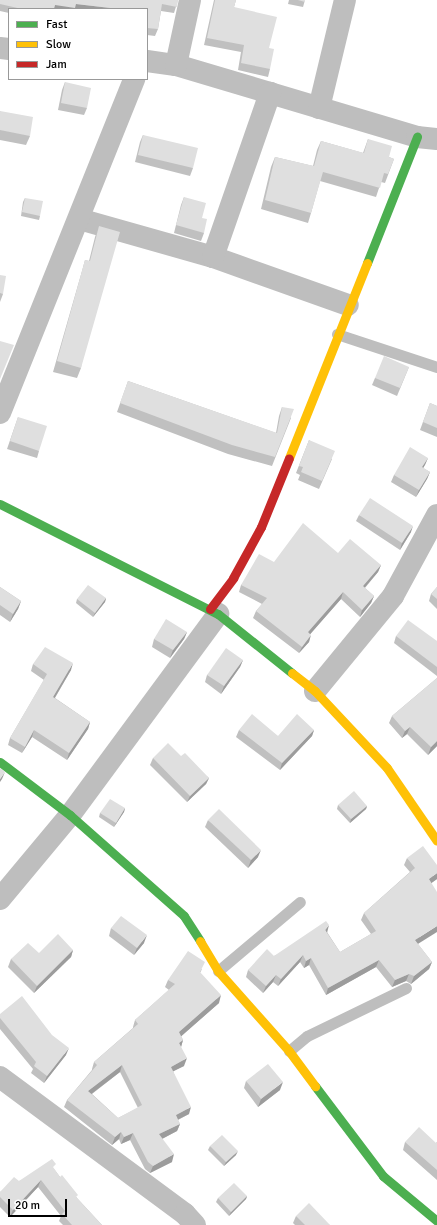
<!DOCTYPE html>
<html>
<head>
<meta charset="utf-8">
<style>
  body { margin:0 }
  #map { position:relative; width:437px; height:1225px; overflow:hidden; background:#fff; font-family:Signika,sans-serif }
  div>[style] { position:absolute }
  .lane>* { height:11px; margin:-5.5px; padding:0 5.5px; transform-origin:5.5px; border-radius:5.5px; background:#bebebe }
  .street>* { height:22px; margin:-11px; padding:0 11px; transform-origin:11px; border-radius:11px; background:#bebebe }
  .fast>* { height:9px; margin:-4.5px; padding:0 4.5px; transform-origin:4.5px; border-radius:4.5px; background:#4caf50 }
  .slow>* { height:9px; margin:-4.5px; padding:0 4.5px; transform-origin:4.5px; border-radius:4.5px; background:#ffc107 }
  .jam>* { height:9px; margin:-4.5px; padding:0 4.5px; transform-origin:4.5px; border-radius:4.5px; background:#c62828 }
  .wall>* { inset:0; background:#c0c0c0 }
  .shaded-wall>* { inset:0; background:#9c9c9c }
  .building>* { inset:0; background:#dfdfdf }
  span { translate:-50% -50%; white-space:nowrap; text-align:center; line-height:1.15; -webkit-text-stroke:3px #fff; paint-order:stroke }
  .legend { position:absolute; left:8px; top:8px; width:140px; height:72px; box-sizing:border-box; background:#fff; border:1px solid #999; margin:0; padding:5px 7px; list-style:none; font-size:12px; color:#000 }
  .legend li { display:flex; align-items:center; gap:8px; height:20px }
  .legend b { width:20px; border:1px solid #999 }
  .scale { position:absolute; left:8px; top:1199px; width:59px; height:18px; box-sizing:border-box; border:2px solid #000; border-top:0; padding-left:5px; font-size:12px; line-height:14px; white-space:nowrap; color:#000; -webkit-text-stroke:3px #fff; paint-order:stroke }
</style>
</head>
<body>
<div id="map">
  <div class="lane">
    <div style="left:337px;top:334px;width:105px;rotate:18.3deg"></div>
    <div style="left:218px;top:971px;width:107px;rotate:-40.1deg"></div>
    <div style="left:289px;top:1051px;width:23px;rotate:-40deg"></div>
    <div style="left:307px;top:1036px;width:110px;rotate:-25.9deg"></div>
  </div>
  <div class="street">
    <div style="left:0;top:48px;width:9px;rotate:6deg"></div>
    <div style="left:147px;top:61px;width:29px;rotate:8deg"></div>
    <div style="left:176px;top:65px;width:252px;rotate:16.6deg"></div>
    <div style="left:417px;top:137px;width:20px;rotate:6deg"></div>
    <div style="left:176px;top:65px;width:66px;rotate:-77.8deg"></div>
    <div style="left:319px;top:108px;width:111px;rotate:-76.5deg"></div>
    <div style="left:79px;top:219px;width:139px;rotate:15.8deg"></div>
    <div style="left:213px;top:257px;width:143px;rotate:19.6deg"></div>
    <div style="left:213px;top:257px;width:174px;rotate:-70.8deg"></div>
    <div style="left:0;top:413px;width:360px;rotate:-68.1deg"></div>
    <div style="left:315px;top:691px;width:123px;rotate:-50.6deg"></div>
    <div style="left:393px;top:596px;width:92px;rotate:-61.5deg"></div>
    <div style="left:0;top:899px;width:109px;rotate:-50.2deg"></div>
    <div style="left:70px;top:815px;width:250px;rotate:-53.6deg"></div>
    <div style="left:0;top:1077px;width:230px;rotate:36.5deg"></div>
    <div style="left:185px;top:1214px;width:15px;rotate:48deg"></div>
  </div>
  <div class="fast">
    <div style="left:367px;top:263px;width:136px;rotate:-68.4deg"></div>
    <div style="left:0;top:504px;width:244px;rotate:26.8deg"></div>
    <div style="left:218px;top:614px;width:95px;rotate:38.6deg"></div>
    <div style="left:0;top:762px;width:88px;rotate:37.1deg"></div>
    <div style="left:70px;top:815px;width:152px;rotate:41.5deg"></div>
    <div style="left:184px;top:916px;width:30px;rotate:57deg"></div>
    <div style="left:315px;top:1086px;width:113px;rotate:52.9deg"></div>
    <div style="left:383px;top:1176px;width:70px;rotate:39.8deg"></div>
  </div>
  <div class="slow">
    <div style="left:289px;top:458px;width:210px;rotate:-68.2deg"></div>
    <div style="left:292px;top:673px;width:29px;rotate:38deg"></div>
    <div style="left:315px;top:691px;width:105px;rotate:46.9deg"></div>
    <div style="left:387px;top:768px;width:88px;rotate:55.6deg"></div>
    <div style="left:200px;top:941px;width:35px;rotate:59deg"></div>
    <div style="left:218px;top:971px;width:107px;rotate:48.4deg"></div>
    <div style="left:289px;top:1051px;width:44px;rotate:53.4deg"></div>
  </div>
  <div class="jam">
    <div style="left:210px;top:609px;width:39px;rotate:-53deg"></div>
    <div style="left:233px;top:578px;width:58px;rotate:-61.2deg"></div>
    <div style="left:261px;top:527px;width:74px;rotate:-67.9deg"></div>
  </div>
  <div class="wall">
    <div style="clip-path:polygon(0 0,178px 0,174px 13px,161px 11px,158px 29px,155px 36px,147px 35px,147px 9px,9px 9px,9px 13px,0 11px)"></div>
    <div style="clip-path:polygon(214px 0,236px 0,234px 7px,269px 48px,270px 69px,268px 77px,238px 70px,241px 52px,204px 45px)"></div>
    <div style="clip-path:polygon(289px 0,305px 0,303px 7px,288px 4px)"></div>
    <div style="clip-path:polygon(65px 82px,87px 108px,84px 115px,58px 110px,62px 90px)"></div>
    <div style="clip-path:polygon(0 111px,30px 136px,26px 145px,0 140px)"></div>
    <div style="clip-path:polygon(143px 135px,193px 168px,190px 176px,135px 162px,140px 142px)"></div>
    <div style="clip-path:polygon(368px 139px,389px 157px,394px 159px,385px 183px,381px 182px,376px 197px,320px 181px,311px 213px,308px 223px,261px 209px,271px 167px,275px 157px,313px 166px,317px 150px,321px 141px,363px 153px)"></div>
    <div style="clip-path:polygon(184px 197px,202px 218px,204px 233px,201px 241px,174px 233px,181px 205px)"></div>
    <div style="clip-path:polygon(25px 198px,40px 216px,39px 220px,21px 216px,23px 202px)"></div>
    <div style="clip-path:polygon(99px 226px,81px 368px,77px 378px,53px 372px,82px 271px,85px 260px,89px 261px,95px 237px)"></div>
    <div style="clip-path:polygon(0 275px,3px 294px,0 302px)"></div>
    <div style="clip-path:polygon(409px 367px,397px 396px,372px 385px,375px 378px)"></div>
    <div style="clip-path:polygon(128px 381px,276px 433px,279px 416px,282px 407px,291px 418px,272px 466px,228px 454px,117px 412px)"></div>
    <div style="clip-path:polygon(430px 403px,437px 406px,437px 437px,420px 430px)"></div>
    <div style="clip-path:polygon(18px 417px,39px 451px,37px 458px,7px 449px)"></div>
    <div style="clip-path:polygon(309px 440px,332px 459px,319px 489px,298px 480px,300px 475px,296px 473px)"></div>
    <div style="clip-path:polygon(428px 458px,423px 468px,430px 472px,427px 479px,416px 497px,391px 482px,394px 475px)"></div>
    <div style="clip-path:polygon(359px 515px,411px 532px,400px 550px,356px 521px)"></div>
    <div style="clip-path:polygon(338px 553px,381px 565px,378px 572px,365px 588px,374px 596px,371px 603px,360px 617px,341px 599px,310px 634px,309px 642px,299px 653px,253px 618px,256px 611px,262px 604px,239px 592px,241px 585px,274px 562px)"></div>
    <div style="clip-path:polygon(0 587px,21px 601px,18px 609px,10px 622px,0 615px)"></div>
    <div style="clip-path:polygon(437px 587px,437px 609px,429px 601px,431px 594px)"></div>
    <div style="clip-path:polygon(106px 598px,105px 602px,93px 617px,76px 603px,77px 599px)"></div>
    <div style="clip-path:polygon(187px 632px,184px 639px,170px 658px,152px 647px,154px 639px)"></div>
    <div style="clip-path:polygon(396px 636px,437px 641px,437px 676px,394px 643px)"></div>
    <div style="clip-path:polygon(243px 660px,240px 667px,221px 694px,205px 682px,207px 675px)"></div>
    <div style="clip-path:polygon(33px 664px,71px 670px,55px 698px,90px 722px,88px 729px,67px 760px,32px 737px,22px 753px,8px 745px,10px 738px,44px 680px,31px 671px)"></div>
    <div style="clip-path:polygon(437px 678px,437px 746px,428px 755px,407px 734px,402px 738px,389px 723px,392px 716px)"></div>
    <div style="clip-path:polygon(239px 730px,278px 736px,314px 730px,312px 736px,280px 770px,236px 737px)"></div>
    <div style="clip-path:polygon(181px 756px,209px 778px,206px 784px,187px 802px,150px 765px,153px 758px)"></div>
    <div style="clip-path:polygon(338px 805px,367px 806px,366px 809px,350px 823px,337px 809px)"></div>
    <div style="clip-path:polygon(125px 808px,124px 812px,114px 827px,99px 817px,100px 813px)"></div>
    <div style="clip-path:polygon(208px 820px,258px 857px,248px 868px,205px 827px)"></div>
    <div style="clip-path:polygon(407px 858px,437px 879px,431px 883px,418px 944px,432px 962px,429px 969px,411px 984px,406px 981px,392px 987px,376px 967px,326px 995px,309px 965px,304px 968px,300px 962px,278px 986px,273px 982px,263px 993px,246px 977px,248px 970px,274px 956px,327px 932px,340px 952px,371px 934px,361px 920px,364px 913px,410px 872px,404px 865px)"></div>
    <div style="clip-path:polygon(111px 928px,144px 943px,134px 955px,109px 936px)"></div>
    <div style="clip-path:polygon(73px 950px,71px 957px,34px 993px,8px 967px,11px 959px)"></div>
    <div style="clip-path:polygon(evenodd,202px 969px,200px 973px,219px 1003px,181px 1036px,183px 1040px,181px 1047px,184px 1066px,173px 1071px,189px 1114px,178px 1120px,180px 1124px,177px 1131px,162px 1139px,172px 1162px,150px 1173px,145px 1169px,130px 1140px,121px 1144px,119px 1139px,112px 1145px,64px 1107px,67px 1100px,92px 1070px,92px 1069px,94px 1062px,133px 1028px,133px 1027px,135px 1020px,169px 990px,165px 987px,168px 980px,202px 969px,120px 1072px,138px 1108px,118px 1118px,92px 1094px,120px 1072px)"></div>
    <div style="clip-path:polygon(0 1014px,66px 1055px,44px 1083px,31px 1073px,33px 1069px,0 1029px)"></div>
    <div style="clip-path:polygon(246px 1081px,280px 1090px,258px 1107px,244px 1088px)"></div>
    <div style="clip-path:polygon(405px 1142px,436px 1143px,437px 1142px,437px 1180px,403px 1150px)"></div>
    <div style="clip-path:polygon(210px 1146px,236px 1155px,224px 1166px,208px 1150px)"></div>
    <div style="clip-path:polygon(54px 1169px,60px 1177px,77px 1198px,102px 1225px,63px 1225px,59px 1221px,61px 1216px,38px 1187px,10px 1217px,0 1207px,0 1192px,19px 1181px)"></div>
    <div style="clip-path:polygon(247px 1196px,246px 1199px,229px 1216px,216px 1202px,218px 1198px)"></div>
    <div style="clip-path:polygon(296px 1216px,330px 1225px,295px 1225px,293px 1223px)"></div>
  </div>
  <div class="shaded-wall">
    <div style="clip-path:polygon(76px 4px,119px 9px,53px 9px,55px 5px)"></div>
    <div style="clip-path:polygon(428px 458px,425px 465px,419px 475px,422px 467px)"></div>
    <div style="clip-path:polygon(430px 472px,427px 479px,416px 497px,419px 490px)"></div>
    <div style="clip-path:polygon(413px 526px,411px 532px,400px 550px,402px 543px)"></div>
    <div style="clip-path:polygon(381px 565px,378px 572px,360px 593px,363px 586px)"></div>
    <div style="clip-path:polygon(343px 592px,341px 599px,306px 639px,308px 632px)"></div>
    <div style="clip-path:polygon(374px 596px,371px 603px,360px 617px,362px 610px)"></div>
    <div style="clip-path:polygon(106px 598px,105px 602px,93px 617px,95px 613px)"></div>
    <div style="clip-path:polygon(21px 601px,18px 609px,10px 622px,13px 614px)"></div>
    <div style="clip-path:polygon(187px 632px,184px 639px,170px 658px,173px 650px)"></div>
    <div style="clip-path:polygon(311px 635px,309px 642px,299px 653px,302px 647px)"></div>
    <div style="clip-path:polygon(243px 660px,240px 667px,221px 694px,224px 686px)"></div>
    <div style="clip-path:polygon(73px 663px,71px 670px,51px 704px,53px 697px)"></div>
    <div style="clip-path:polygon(90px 722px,88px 729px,67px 760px,69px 753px)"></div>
    <div style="clip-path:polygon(410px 727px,407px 734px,402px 738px,405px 731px)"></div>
    <div style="clip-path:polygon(34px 730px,32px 737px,22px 753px,25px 747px)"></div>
    <div style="clip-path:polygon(314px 730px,312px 736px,280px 770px,282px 763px)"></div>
    <div style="clip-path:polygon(437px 741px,437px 746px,428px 755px,431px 747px)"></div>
    <div style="clip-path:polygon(5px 772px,2px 779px,0 782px,0 779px)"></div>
    <div style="clip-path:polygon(209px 778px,206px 784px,187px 802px,190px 796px)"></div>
    <div style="clip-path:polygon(367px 806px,366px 809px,350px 823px,351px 819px)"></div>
    <div style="clip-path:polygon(125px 808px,124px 812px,114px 827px,116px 823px)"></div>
    <div style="clip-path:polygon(261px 850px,258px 857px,248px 868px,251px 860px)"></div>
    <div style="clip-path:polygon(437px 873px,437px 879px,426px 887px,429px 879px)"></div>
    <div style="clip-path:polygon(329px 925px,327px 933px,325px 930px)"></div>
    <div style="clip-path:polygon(437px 926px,437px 932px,413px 947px,415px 940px)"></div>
    <div style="clip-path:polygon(147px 935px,144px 943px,134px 955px,137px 948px)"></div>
    <div style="clip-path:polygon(73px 950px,71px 957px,34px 993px,37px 986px)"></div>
    <div style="clip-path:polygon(303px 955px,300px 962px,278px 986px,281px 979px)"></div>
    <div style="clip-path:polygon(311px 958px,309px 965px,304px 968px,306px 961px)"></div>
    <div style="clip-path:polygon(379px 960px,376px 967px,326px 995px,328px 988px)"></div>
    <div style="clip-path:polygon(432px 962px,429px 969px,411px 984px,414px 976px)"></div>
    <div style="clip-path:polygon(409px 974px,406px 981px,392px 987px,395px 980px)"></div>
    <div style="clip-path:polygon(276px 975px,273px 982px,263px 993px,266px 986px)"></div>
    <div style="clip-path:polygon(221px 995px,219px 1003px,177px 1040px,179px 1032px)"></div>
    <div style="clip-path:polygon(183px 1040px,181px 1047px,179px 1043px)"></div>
    <div style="clip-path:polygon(69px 1048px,66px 1055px,44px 1083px,47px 1076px)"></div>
    <div style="clip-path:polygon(187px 1058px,184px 1066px,168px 1074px,171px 1067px)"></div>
    <div style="clip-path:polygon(122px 1065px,120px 1072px,86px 1098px,88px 1091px)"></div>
    <div style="clip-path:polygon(283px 1082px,280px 1090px,258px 1107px,261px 1099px)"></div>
    <div style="clip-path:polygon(191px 1107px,189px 1114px,173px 1122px,176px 1115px)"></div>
    <div style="clip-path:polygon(180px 1124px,177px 1131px,156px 1142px,159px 1134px)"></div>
    <div style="clip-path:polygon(121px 1132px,119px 1139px,112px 1145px,115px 1137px)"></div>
    <div style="clip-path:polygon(133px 1133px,130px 1140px,121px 1144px,124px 1137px)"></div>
    <div style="clip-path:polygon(238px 1151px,236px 1155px,224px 1166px,226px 1162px)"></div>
    <div style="clip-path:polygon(174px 1154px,172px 1162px,150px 1173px,153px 1166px)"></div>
    <div style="clip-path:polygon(41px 1180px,38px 1187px,10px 1217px,13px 1210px)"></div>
    <div style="clip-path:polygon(247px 1196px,246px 1199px,229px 1216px,231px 1212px)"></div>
  </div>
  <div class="building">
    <div style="clip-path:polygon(0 0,178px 0,177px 7px,162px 4px,158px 29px,147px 28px,147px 9px,119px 9px,76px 4px,75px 8px,55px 5px,54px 9px,22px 9px,0 4px)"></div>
    <div style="clip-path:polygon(215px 0,236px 0,234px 7px,277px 17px,269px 48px,274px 49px,270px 69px,241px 63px,244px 45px,207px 38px)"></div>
    <div style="clip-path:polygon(298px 0,305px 0,305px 2px)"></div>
    <div style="clip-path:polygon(65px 82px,91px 88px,87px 108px,61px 103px)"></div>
    <div style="clip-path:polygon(0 111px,33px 117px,30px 136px,0 130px)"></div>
    <div style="clip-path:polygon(143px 135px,198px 148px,193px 168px,138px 155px)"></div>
    <div style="clip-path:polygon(368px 139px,392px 146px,389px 157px,394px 159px,388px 174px,384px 173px,380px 188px,323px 172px,311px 213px,265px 200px,275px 157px,314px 166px,321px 141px,364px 153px)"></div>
    <div style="clip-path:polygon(184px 197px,206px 203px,202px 218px,207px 219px,204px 233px,176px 225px)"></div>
    <div style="clip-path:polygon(25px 198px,43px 201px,40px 216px,22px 212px)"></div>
    <div style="clip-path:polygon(99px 226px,120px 232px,81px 368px,57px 361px,85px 260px,90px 261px)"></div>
    <div style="clip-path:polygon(0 275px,6px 276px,3px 294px,0 293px)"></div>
    <div style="clip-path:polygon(0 341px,14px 345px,0 379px)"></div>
    <div style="clip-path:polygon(384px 356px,409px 367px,400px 388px,375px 378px)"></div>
    <div style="clip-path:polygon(128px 381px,277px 433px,282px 407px,294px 409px,275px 457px,232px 445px,120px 403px)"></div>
    <div style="clip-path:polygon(430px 403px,437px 406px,437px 428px,423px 422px)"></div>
    <div style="clip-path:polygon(18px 417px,47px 426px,39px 451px,10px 441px)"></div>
    <div style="clip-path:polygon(309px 440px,335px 451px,322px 481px,301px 472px,303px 467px,299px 466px)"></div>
    <div style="clip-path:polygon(410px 447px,428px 458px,422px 467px,430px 472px,419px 490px,394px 475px)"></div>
    <div style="clip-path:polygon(370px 498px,413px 526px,402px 543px,359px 515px)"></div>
    <div style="clip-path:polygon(303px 523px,338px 553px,350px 539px,381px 565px,363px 586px,374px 596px,362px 610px,343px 592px,308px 632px,311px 635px,302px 647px,256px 611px,267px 598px,241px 585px,259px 554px,274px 562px)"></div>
    <div style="clip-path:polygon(88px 585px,106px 598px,95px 613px,77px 599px)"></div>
    <div style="clip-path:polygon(0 587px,21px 601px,13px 614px,0 605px)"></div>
    <div style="clip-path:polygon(437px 587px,437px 599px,431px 594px)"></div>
    <div style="clip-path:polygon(166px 619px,187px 632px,173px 650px,154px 639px)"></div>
    <div style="clip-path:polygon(408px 620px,437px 641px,437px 667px,396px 636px)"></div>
    <div style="clip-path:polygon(45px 647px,73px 663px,53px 697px,90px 722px,69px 753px,34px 730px,25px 747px,10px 738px,47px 674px,33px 664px)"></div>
    <div style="clip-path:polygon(226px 648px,243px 660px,224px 686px,207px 675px)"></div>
    <div style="clip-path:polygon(437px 678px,437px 741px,431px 747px,410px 727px,405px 731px,392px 716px)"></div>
    <div style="clip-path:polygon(252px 714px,278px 736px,297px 714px,314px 730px,282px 763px,239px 730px)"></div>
    <div style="clip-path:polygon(168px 743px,181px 756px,185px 753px,209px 778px,190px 796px,153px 758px)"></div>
    <div style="clip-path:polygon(0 768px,5px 772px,0 779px)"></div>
    <div style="clip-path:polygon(354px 791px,367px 806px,351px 819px,338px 805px)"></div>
    <div style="clip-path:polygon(110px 799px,125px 808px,116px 823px,100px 813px)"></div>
    <div style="clip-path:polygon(219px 809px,261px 850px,251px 860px,208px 820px)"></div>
    <div style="clip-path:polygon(423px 846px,437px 865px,437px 873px,429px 879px,437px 892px,437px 926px,415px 940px,432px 962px,414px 976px,409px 974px,395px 980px,379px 960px,328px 988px,311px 958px,306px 961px,303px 955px,281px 979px,276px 975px,266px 986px,248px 970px,267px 949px,274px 956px,326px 921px,329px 925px,325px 930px,340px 952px,376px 931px,364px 913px,415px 868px,407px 858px)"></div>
    <div style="clip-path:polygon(121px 916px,147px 935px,137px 948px,111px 928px)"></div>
    <div style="clip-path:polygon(58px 934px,73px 950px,37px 986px,11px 959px,28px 943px,39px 953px)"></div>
    <div style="clip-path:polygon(evenodd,188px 951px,205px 962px,200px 972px,221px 995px,179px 1032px,183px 1040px,179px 1043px,187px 1058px,171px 1067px,191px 1107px,176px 1115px,180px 1124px,159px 1134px,174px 1154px,153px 1166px,148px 1162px,133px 1133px,124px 1137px,121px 1132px,115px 1137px,67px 1100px,97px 1065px,94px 1062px,138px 1024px,135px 1020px,175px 984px,168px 980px,188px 951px,122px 1065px,142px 1105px,118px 1118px,88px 1091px,122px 1065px)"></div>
    <div style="clip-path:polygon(22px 996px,52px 1035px,69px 1048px,47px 1076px,34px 1066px,36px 1062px,0 1018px,0 1014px)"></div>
    <div style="clip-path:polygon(268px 1064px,283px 1082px,261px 1099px,246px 1081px)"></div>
    <div style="clip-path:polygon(419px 1127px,436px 1143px,437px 1142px,437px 1170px,405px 1142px)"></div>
    <div style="clip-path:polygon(222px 1135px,238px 1151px,226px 1162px,210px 1146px)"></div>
    <div style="clip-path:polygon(52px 1159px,56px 1164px,53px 1167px,60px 1177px,62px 1175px,78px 1195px,76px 1197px,102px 1225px,72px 1225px,62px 1214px,65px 1211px,41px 1180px,13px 1210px,0 1197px,0 1192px,14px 1177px,19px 1181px)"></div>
    <div style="clip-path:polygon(234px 1183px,247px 1196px,231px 1212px,218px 1198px)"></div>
    <div style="clip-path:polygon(309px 1203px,330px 1225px,305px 1225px,296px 1216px)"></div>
  </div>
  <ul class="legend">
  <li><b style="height:5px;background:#4caf50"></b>Fast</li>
  <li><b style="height:5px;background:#ffc107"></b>Slow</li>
  <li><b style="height:5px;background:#c62828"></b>Jam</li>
  </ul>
  <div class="scale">20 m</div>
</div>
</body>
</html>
